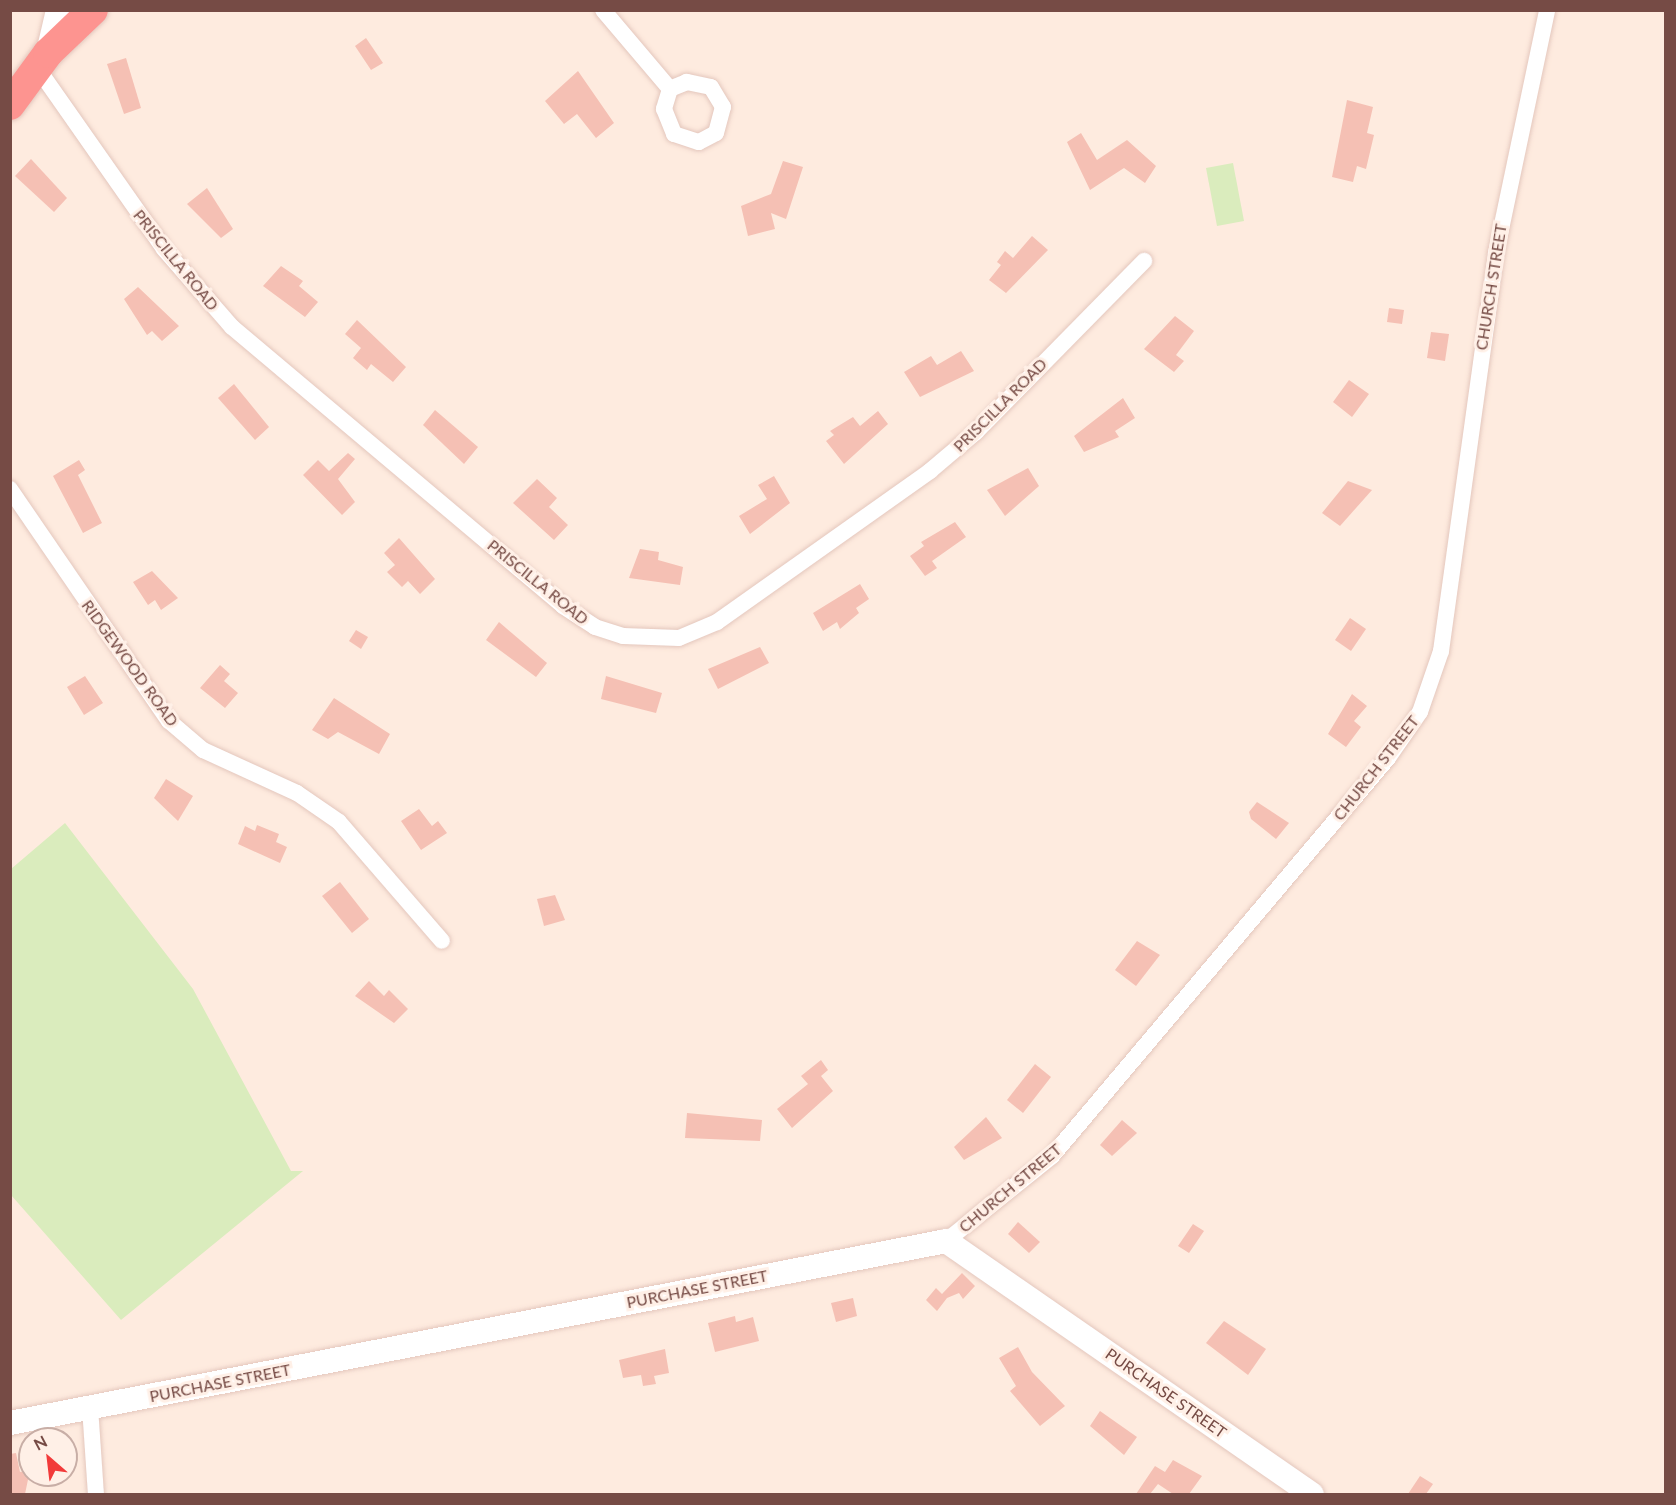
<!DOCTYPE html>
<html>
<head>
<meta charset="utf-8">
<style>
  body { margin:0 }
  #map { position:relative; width:1676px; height:1505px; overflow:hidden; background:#feebdf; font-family:Lato,sans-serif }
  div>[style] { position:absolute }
  .green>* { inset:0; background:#daecbd }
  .building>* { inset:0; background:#f5c0b4 }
  .roads { filter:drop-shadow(0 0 2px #e4c7bd) drop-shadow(0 0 2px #e4c7bd) }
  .street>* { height:16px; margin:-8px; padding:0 8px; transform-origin:8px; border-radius:8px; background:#fff }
  .secondary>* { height:24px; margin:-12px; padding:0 12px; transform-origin:12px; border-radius:12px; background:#fff }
  .highway>* { height:30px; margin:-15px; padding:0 15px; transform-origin:15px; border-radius:15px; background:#fd9490 }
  span { translate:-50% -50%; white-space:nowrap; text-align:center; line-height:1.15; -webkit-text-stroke:6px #fff0e7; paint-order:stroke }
  .street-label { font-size:16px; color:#764b45 }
  .frame { position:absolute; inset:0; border:12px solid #764b45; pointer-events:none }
  .north { position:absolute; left:18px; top:1427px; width:60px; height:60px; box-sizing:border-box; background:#fff0e7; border:2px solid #c8aea6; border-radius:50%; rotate:332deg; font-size:16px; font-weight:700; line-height:24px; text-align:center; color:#764b45 }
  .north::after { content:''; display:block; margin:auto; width:21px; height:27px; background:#f23a3a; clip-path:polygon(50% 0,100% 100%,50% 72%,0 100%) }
</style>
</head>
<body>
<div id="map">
  <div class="green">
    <div style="clip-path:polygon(1233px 163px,1244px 221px,1217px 226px,1206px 168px)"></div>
    <div style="clip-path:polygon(65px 823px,193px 989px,291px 1171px,303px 1171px,121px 1320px,11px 1195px,11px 869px)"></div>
  </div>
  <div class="building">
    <div style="clip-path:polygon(366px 38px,383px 63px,371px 70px,355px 46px)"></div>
    <div style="clip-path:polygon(126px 58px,141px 108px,124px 114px,107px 64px)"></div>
    <div style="clip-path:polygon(578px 71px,614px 123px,596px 138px,577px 114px,564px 124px,545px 101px)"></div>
    <div style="clip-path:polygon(1347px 100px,1373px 107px,1367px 133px,1374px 135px,1366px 169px,1357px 166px,1353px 182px,1332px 177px)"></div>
    <div style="clip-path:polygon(1081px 133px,1097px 160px,1127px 140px,1156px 166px,1145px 183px,1124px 168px,1090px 190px,1067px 142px)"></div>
    <div style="clip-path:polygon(31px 159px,67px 198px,54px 212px,15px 176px)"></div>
    <div style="clip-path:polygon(783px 161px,803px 167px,786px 219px,771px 213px,775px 229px,748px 236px,741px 206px,771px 194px)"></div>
    <div style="clip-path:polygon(207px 188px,233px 229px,221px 238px,187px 204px)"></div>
    <div style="clip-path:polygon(1032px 236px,1048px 250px,1006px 293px,989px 280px,1001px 265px,997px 262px,1005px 251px,1013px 258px)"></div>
    <div style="clip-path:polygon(281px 266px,303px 281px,299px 286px,318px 302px,305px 317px,263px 286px)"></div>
    <div style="clip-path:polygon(138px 287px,179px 326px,162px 341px,152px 331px,147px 335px,124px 299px)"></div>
    <div style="clip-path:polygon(1389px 308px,1404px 310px,1402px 324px,1387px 322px)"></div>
    <div style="clip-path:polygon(1175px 316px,1194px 331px,1176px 355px,1184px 361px,1174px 372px,1144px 349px)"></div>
    <div style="clip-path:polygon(357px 320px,406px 367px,393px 382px,371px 364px,367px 370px,353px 358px,361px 348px,345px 334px)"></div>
    <div style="clip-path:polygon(1431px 332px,1449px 334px,1445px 361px,1427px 358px)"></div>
    <div style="clip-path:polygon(961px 351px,974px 371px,920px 397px,904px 372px,931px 356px,937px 365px)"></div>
    <div style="clip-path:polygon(1349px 380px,1369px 394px,1352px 417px,1333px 402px)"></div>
    <div style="clip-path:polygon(234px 384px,269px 427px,255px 440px,218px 398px)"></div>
    <div style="clip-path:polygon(1123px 398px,1135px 418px,1115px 431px,1119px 437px,1084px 452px,1074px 436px)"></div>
    <div style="clip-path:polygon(435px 410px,478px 447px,464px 464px,423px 425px)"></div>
    <div style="clip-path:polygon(878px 411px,888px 424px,844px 464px,826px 441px,834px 435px,830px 431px,853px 417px,860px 426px)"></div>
    <div style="clip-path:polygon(348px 453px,355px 459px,338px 479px,355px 502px,342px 515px,303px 475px,318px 460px,329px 471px)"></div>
    <div style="clip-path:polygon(79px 460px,85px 470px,78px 475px,102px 523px,83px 533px,53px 476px)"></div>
    <div style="clip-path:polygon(1028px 468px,1039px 486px,1005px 516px,987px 490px)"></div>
    <div style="clip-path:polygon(774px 476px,790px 503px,750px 534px,739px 516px,767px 499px,758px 485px)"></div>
    <div style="clip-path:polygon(537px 479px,557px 498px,549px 507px,568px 525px,554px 540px,513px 503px)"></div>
    <div style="clip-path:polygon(1348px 481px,1372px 490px,1340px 526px,1322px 513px)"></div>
    <div style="clip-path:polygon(955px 522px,966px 537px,932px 561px,937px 568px,925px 576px,910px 556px,924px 546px,921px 542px)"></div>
    <div style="clip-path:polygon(399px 538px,435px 579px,420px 594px,408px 581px,402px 587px,387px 572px,395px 565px,384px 553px)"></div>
    <div style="clip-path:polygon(640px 549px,659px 552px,658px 560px,683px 567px,680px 585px,629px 578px)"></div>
    <div style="clip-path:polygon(152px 571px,178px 598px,161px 610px,155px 600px,148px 605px,133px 582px)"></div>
    <div style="clip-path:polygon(860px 584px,869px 599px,856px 608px,859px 613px,840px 629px,837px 622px,823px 631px,813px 613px)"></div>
    <div style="clip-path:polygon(1350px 618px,1366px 629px,1351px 651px,1335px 640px)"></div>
    <div style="clip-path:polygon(499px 622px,547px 663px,536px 677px,486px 640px)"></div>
    <div style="clip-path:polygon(356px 630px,368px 637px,361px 649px,349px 641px)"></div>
    <div style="clip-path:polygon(760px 647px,769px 663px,718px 689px,708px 669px)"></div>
    <div style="clip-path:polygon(220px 665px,230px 674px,224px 681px,238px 693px,225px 708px,200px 688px)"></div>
    <div style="clip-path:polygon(85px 676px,103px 703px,84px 715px,67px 687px)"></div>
    <div style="clip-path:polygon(606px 676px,662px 693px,656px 713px,601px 699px)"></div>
    <div style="clip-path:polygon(1352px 694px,1367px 706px,1354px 721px,1361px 727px,1346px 747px,1328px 734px)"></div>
    <div style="clip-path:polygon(334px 698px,390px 734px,379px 754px,338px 732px,328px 739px,312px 730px)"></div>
    <div style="clip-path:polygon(166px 779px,193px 796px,178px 821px,154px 798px)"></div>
    <div style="clip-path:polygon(1257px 802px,1289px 823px,1276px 839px,1251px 819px,1249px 812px)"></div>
    <div style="clip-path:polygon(419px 809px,432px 826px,438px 821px,447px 833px,421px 850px,401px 821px)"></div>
    <div style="clip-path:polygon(257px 825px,279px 834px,276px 842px,287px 847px,280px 863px,238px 844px,245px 826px,255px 831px)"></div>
    <div style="clip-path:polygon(340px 882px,369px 919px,352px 933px,322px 896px)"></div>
    <div style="clip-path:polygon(555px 895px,565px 920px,544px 926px,537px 899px)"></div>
    <div style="clip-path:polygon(1137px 941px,1160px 955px,1136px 986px,1115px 970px)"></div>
    <div style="clip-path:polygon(369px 981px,384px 996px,389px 990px,408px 1009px,394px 1023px,355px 996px)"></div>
    <div style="clip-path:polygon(821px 1060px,828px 1070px,821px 1076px,833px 1091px,792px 1128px,777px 1109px,808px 1084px,801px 1076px)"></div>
    <div style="clip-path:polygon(1035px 1064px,1051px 1077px,1023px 1113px,1007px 1100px)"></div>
    <div style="clip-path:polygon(687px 1113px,762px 1120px,760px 1141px,685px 1138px)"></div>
    <div style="clip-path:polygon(986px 1117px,1002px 1138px,964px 1160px,954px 1147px)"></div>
    <div style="clip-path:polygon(1122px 1120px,1137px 1133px,1112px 1156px,1100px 1145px)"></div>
    <div style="clip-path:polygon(1018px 1222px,1040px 1242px,1029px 1253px,1008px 1234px)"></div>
    <div style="clip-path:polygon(1193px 1224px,1204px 1231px,1189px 1253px,1178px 1246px)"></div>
    <div style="clip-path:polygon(962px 1273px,975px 1286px,963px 1299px,959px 1293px,947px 1298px,937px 1311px,926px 1300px,936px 1288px,942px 1294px)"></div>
    <div style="clip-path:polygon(853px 1298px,857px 1316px,836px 1322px,831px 1303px)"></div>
    <div style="clip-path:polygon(735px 1316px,736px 1322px,753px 1317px,759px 1341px,715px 1352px,708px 1323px)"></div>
    <div style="clip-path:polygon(1224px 1321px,1266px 1349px,1248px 1375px,1206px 1343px)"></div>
    <div style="clip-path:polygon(1018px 1347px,1032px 1372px,1065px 1406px,1040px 1426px,1010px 1391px,1016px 1386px,999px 1358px)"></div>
    <div style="clip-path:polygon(665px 1349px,669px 1373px,654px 1376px,656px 1384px,643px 1386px,641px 1375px,623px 1378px,619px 1360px)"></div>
    <div style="clip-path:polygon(1100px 1411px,1137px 1437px,1124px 1455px,1090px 1426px)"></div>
    <div style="clip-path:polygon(16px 1453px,20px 1472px,30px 1470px,25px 1494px,10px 1494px,10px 1454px)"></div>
    <div style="clip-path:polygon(1173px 1460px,1202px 1476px,1189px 1494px,1173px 1494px,1158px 1484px,1150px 1494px,1136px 1494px,1155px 1466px,1165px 1472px)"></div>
    <div style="clip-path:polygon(1420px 1476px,1433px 1484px,1426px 1494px,1408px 1494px)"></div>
  </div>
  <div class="roads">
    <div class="street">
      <div style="left:603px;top:10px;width:104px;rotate:49.7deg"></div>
      <div style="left:670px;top:89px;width:21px;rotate:107deg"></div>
      <div style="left:664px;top:109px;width:27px;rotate:68deg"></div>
      <div style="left:674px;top:134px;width:26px;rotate:18deg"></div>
      <div style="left:699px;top:142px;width:19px;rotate:-28deg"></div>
      <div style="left:716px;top:133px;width:27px;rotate:-75deg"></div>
      <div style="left:723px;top:107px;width:23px;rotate:-121deg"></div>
      <div style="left:711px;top:87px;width:25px;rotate:-168deg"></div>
      <div style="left:687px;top:82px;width:18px;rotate:158deg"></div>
      <div style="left:36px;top:66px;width:223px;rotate:55deg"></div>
      <div style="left:164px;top:249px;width:103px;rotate:48.9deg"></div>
      <div style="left:232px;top:327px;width:433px;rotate:40.1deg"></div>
      <div style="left:563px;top:606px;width:38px;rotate:33deg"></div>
      <div style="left:595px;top:627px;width:29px;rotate:18deg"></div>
      <div style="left:623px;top:636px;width:56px;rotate:2deg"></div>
      <div style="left:679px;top:638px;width:41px;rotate:-22.8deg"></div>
      <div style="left:717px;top:622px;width:261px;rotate:-35.3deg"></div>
      <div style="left:930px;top:471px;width:60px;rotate:-40.3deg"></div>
      <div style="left:976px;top:432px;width:240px;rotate:-45.5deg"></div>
      <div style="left:10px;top:489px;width:281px;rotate:55.6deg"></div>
      <div style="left:169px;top:721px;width:45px;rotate:40.5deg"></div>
      <div style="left:203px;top:750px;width:103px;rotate:24.6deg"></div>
      <div style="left:297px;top:793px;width:51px;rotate:34.6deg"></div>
      <div style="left:339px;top:822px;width:157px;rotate:49.1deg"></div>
      <div style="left:946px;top:1241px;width:136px;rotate:-38.7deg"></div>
      <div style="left:1052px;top:1156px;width:521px;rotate:-49.83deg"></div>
      <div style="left:1388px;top:758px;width:56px;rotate:-55.2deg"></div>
      <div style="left:1420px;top:712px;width:65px;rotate:-71deg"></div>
      <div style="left:1441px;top:651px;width:402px;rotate:-82.1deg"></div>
      <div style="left:1496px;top:253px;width:248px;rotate:-78.1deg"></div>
      <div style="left:90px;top:1407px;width:87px;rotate:86.1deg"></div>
    </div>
    <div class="secondary">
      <div style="left:48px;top:53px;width:44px;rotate:-76.9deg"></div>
      <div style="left:10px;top:1423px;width:954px;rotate:-11deg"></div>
      <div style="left:946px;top:1241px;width:445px;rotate:34.7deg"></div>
    </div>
    <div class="highway">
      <div style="left:10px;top:105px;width:64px;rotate:-53.8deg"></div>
      <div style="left:48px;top:53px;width:62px;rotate:-43.7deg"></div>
    </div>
  </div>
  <div class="street-label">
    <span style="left:176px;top:260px;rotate:51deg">PRISCILLA ROAD</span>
    <span style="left:1491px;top:287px;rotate:-81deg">CHURCH STREET</span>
    <span style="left:1000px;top:405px;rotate:-45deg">PRISCILLA ROAD</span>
    <span style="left:538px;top:582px;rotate:39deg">PRISCILLA ROAD</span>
    <span style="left:130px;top:663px;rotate:54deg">RIDGEWOOD ROAD</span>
    <span style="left:1376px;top:768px;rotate:-52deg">CHURCH STREET</span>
    <span style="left:1010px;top:1188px;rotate:-40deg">CHURCH STREET</span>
    <span style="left:697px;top:1289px;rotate:-11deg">PURCHASE STREET</span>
    <span style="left:220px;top:1383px;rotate:-11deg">PURCHASE STREET</span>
    <span style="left:1166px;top:1393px;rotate:35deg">PURCHASE STREET</span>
  </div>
  <div class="frame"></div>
  <div class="north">N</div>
</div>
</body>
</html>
